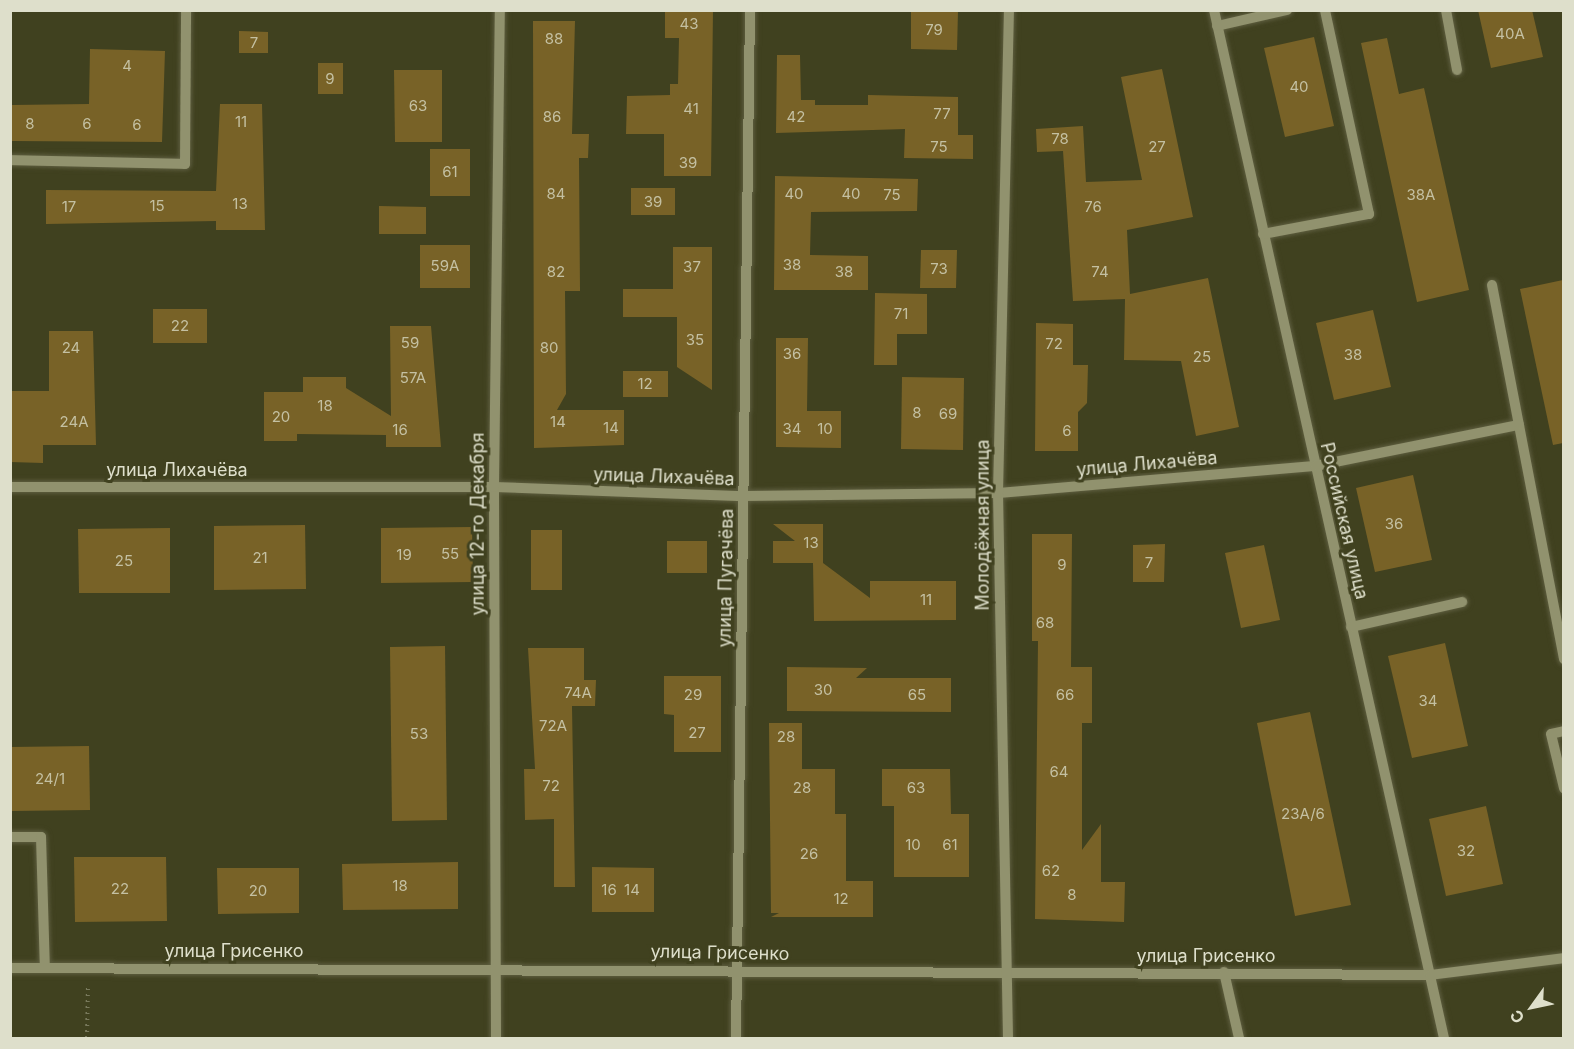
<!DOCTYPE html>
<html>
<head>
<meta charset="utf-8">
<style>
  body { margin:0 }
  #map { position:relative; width:1574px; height:1049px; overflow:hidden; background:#40411f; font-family:Inter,sans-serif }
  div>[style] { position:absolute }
  .building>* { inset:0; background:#786227 }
  .path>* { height:4px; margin-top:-2px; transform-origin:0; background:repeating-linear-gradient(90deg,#78795c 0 1.5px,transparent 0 6px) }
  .roads { filter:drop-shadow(0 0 2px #5e5e40) drop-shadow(0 0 2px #5e5e40) }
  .minor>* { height:10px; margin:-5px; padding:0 5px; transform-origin:5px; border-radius:5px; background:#91926e }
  span { translate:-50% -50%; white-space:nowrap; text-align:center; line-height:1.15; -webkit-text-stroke:6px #40411f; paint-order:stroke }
  .number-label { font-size:15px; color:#c4c0a2 }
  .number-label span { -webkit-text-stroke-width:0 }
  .street-label { font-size:18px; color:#dedfcb }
  .frame { position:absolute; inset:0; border:12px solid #dedfcb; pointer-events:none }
  .north { position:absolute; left:1502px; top:977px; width:60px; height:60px; -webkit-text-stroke:4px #40411f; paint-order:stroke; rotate:237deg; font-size:16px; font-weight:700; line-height:24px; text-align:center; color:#dedfcb }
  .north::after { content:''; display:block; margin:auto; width:21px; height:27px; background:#dedfcb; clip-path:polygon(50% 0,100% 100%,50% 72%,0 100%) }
</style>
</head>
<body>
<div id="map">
  <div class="building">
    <div style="clip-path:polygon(665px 10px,713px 10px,711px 176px,664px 176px,664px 134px,626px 134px,627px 96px,670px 95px,670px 84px,678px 84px,679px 38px,665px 38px)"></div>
    <div style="clip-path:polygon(1478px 10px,1532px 10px,1543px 57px,1491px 68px)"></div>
    <div style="clip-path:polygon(911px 11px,958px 11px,957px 50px,911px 49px)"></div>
    <div style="clip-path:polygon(533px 21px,575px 21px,572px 134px,589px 134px,588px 158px,579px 158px,580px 291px,565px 291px,566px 394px,557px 410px,624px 410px,624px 445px,534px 448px)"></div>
    <div style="clip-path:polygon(239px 31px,268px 32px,268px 53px,239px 53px)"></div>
    <div style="clip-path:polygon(1314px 37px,1334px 126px,1285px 137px,1264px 48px)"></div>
    <div style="clip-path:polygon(1387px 38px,1399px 94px,1424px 88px,1469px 290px,1417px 302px,1361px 43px)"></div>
    <div style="clip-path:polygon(90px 49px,165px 51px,162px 142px,11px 141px,12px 105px,89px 104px)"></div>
    <div style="clip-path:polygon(777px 55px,800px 55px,801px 100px,815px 100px,815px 105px,868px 105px,868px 95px,958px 97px,958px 135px,973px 135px,973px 159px,904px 158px,905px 129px,776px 133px)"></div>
    <div style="clip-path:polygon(318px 63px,343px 63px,343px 94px,318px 94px)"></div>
    <div style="clip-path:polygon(1162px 69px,1193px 217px,1127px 230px,1130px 294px,1208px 278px,1239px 427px,1196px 436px,1181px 361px,1124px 360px,1125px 299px,1073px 301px,1063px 151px,1037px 152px,1036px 129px,1083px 126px,1086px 182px,1142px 180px,1121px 77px)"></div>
    <div style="clip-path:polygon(394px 70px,442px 70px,442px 142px,395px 142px)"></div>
    <div style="clip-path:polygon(220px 104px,262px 104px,265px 230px,216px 230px,216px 221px,46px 224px,46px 190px,216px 191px)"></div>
    <div style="clip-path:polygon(430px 149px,470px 149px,470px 196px,430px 196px)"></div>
    <div style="clip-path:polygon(775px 176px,918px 179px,917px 211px,811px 212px,810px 255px,868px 256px,868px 290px,774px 290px)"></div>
    <div style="clip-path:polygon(631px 188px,675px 188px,675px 215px,631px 215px)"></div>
    <div style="clip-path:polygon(379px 206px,426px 207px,426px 234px,379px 234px)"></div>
    <div style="clip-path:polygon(420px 245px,470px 245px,470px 288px,420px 288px)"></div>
    <div style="clip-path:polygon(673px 247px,712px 247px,712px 390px,677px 367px,677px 317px,623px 317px,623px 289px,673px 289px)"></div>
    <div style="clip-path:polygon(921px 250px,957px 250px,956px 288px,920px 288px)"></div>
    <div style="clip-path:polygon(1563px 280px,1563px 443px,1553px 445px,1520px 289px)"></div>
    <div style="clip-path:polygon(875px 293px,927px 294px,927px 334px,897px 334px,897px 365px,874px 365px)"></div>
    <div style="clip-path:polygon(153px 309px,207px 309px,207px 343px,153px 343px)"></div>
    <div style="clip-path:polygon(1373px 310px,1391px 387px,1334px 400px,1316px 323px)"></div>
    <div style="clip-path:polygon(1036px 323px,1073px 324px,1073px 365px,1088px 365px,1087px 403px,1078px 412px,1078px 451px,1035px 451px)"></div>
    <div style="clip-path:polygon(390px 326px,431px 326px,441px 447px,386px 447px,386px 435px,297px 434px,297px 441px,264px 441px,264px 392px,303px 392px,303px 377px,346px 377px,346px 388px,391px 416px)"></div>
    <div style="clip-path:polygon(49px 331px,93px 331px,96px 445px,43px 445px,43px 463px,10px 462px,10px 391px,49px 391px)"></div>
    <div style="clip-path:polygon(776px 338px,808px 338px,807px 411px,841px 411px,841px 448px,776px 447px)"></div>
    <div style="clip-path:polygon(623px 371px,668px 371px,668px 397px,623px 397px)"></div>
    <div style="clip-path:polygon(902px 377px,964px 378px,963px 450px,901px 449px)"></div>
    <div style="clip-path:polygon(1413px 475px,1432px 560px,1375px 572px,1356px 488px)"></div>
    <div style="clip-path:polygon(773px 524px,823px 524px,823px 563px,870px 598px,870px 581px,956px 581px,956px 620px,814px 621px,813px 563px,773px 563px,773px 541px,795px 541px)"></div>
    <div style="clip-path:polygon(305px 525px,306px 589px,214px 590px,214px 526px)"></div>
    <div style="clip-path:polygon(472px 527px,473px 582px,381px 583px,381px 528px)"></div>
    <div style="clip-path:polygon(170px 528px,170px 593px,79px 593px,78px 529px)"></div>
    <div style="clip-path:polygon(531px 530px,562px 530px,562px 590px,531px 590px)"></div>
    <div style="clip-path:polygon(1032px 534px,1072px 534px,1071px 667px,1092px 667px,1092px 723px,1082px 723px,1082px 850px,1101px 824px,1101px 882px,1125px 882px,1124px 922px,1035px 919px,1038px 641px,1032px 641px)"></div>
    <div style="clip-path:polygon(667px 541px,707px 541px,707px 573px,667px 573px)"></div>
    <div style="clip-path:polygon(1165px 544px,1164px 582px,1133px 582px,1133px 545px)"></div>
    <div style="clip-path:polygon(1264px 545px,1280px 620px,1241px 628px,1225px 553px)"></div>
    <div style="clip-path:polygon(1445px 643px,1468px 746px,1412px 758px,1388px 656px)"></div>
    <div style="clip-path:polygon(445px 646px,447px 820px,392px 821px,390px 647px)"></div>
    <div style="clip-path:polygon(528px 648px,584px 648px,584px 680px,596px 680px,595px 706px,572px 706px,575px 887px,554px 887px,554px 819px,525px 820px,524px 769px,535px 769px)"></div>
    <div style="clip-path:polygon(787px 667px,867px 668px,856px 678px,951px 678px,951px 712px,787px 711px)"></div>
    <div style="clip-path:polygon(664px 676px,721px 676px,721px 752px,674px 752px,674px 715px,664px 714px)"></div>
    <div style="clip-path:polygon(1310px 712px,1351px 905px,1295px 916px,1257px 723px)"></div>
    <div style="clip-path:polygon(769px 723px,802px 723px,802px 769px,835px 769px,835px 814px,846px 814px,846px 881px,873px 881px,873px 917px,771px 917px,779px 913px,771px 913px)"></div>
    <div style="clip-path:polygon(89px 746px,90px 810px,10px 811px,10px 747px)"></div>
    <div style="clip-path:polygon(882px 769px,950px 769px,951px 814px,969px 814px,969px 877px,894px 877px,894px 806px,882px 806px)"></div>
    <div style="clip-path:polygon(1486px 806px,1503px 884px,1446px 896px,1429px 819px)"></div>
    <div style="clip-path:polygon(74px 857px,166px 857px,167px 921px,75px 922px)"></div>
    <div style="clip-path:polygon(458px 862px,458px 909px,343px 910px,342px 864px)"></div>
    <div style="clip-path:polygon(592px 867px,654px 868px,654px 912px,592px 912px)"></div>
    <div style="clip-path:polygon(217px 868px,299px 868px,299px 913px,218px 914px)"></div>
  </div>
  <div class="path">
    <div style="left:87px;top:1038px;width:50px;rotate:-88.9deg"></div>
  </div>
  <div class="roads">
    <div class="minor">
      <div style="left:1214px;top:10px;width:1053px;rotate:77.39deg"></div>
      <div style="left:1446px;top:10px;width:61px;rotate:79.6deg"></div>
      <div style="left:1217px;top:26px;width:72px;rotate:-12.9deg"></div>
      <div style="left:10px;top:160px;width:175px;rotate:1.3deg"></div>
      <div style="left:185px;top:164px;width:154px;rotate:-89.6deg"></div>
      <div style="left:1263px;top:234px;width:108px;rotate:-10.7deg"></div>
      <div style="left:1369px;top:214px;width:209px;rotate:-102.2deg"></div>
      <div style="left:1492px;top:285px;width:381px;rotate:79.1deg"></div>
      <div style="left:10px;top:487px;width:484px"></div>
      <div style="left:494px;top:487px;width:250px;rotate:2.1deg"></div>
      <div style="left:744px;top:496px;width:254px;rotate:-0.7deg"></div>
      <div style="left:998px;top:493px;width:318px;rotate:-4.9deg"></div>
      <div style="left:1315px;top:466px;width:208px;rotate:-11.4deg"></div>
      <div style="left:1351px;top:627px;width:114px;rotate:-12.7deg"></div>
      <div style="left:1564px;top:731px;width:13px;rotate:167deg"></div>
      <div style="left:1551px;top:734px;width:56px;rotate:76.5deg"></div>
      <div style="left:10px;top:837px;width:31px"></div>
      <div style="left:41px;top:837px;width:131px;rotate:88.3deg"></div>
      <div style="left:10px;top:968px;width:1420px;rotate:0.28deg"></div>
      <div style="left:1430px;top:975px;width:135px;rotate:-7.2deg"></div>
      <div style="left:1224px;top:972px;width:68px;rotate:77.2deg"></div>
      <div style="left:496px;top:1038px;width:551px;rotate:-90.21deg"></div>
      <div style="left:494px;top:487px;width:477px;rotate:-89.3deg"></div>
      <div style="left:736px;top:1038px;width:1028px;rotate:-89.22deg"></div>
      <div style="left:1008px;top:1038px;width:545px;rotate:-91.05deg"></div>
      <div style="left:998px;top:493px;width:483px;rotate:-88.7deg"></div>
    </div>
  </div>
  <div class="number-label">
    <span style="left:689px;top:24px">43</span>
    <span style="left:934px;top:30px">79</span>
    <span style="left:1510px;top:34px">40А</span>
    <span style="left:554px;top:39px">88</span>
    <span style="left:254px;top:43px">7</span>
    <span style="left:127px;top:66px">4</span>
    <span style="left:330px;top:79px">9</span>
    <span style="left:1299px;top:87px">40</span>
    <span style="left:418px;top:106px">63</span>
    <span style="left:691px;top:109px">41</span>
    <span style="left:942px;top:114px">77</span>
    <span style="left:552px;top:117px">86</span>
    <span style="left:796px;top:117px">42</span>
    <span style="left:241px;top:122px">11</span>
    <span style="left:30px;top:124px">8</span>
    <span style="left:87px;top:124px">6</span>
    <span style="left:137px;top:125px">6</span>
    <span style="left:1060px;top:139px">78</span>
    <span style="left:939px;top:147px">75</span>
    <span style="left:1157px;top:147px">27</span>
    <span style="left:688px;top:163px">39</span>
    <span style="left:450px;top:172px">61</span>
    <span style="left:556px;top:194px">84</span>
    <span style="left:794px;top:194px">40</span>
    <span style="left:851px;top:194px">40</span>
    <span style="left:892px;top:195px">75</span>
    <span style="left:1421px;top:195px">38А</span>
    <span style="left:653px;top:202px">39</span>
    <span style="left:240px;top:204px">13</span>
    <span style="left:157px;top:206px">15</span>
    <span style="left:69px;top:207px">17</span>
    <span style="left:1093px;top:207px">76</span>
    <span style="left:792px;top:265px">38</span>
    <span style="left:445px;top:266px">59А</span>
    <span style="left:692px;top:267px">37</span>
    <span style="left:939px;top:269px">73</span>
    <span style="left:556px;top:272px">82</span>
    <span style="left:844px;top:272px">38</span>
    <span style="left:1100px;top:272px">74</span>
    <span style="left:901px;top:314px">71</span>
    <span style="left:180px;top:326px">22</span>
    <span style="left:695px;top:340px">35</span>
    <span style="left:410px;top:343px">59</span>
    <span style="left:1054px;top:344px">72</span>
    <span style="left:71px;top:348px">24</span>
    <span style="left:549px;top:348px">80</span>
    <span style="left:792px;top:354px">36</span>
    <span style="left:1353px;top:355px">38</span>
    <span style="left:1202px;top:357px">25</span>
    <span style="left:413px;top:378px">57А</span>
    <span style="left:645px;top:384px">12</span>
    <span style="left:325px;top:406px">18</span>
    <span style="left:917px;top:413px">8</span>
    <span style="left:948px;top:414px">69</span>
    <span style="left:281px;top:417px">20</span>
    <span style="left:74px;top:422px">24А</span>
    <span style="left:558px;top:422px">14</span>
    <span style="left:611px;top:428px">14</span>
    <span style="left:792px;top:429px">34</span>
    <span style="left:825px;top:429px">10</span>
    <span style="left:400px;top:430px">16</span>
    <span style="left:1067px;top:431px">6</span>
    <span style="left:1394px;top:524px">36</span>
    <span style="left:811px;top:543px">13</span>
    <span style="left:450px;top:554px">55</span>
    <span style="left:404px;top:555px">19</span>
    <span style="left:260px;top:558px">21</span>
    <span style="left:124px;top:561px">25</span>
    <span style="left:1149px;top:563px">7</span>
    <span style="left:1062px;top:565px">9</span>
    <span style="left:926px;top:600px">11</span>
    <span style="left:1045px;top:623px">68</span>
    <span style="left:823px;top:690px">30</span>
    <span style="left:578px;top:693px">74А</span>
    <span style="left:693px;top:695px">29</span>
    <span style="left:917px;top:695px">65</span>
    <span style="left:1065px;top:695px">66</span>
    <span style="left:1428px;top:701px">34</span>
    <span style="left:553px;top:726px">72А</span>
    <span style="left:697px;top:733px">27</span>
    <span style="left:419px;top:734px">53</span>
    <span style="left:786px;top:737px">28</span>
    <span style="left:1059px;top:772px">64</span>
    <span style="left:50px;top:779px">24/1</span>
    <span style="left:551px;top:786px">72</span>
    <span style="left:802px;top:788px">28</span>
    <span style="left:916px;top:788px">63</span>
    <span style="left:1303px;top:814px">23А/6</span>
    <span style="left:913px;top:845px">10</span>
    <span style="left:950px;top:845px">61</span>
    <span style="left:1466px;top:851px">32</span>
    <span style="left:809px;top:854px">26</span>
    <span style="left:1051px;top:871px">62</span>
    <span style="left:400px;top:886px">18</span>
    <span style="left:120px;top:889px">22</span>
    <span style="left:609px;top:890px">16</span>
    <span style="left:632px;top:890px">14</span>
    <span style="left:258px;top:891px">20</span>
    <span style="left:1072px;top:895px">8</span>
    <span style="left:841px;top:899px">12</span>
  </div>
  <div class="street-label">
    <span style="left:1147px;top:464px;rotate:-5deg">улица Лихачёва</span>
    <span style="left:177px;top:470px">улица Лихачёва</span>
    <span style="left:664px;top:477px;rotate:2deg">улица Лихачёва</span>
    <span style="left:1344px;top:521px;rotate:77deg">Российская улица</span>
    <span style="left:478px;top:524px;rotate:-90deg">улица 12-го Декабря</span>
    <span style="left:983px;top:525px;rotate:-90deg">Молодёжная улица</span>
    <span style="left:726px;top:578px;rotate:-89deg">улица Пугачёва</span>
    <span style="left:234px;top:951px">улица Грисенко</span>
    <span style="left:720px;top:953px;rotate:1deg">улица Грисенко</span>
    <span style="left:1206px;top:956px">улица Грисенко</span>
  </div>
  <div class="frame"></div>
  <div class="north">С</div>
</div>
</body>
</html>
